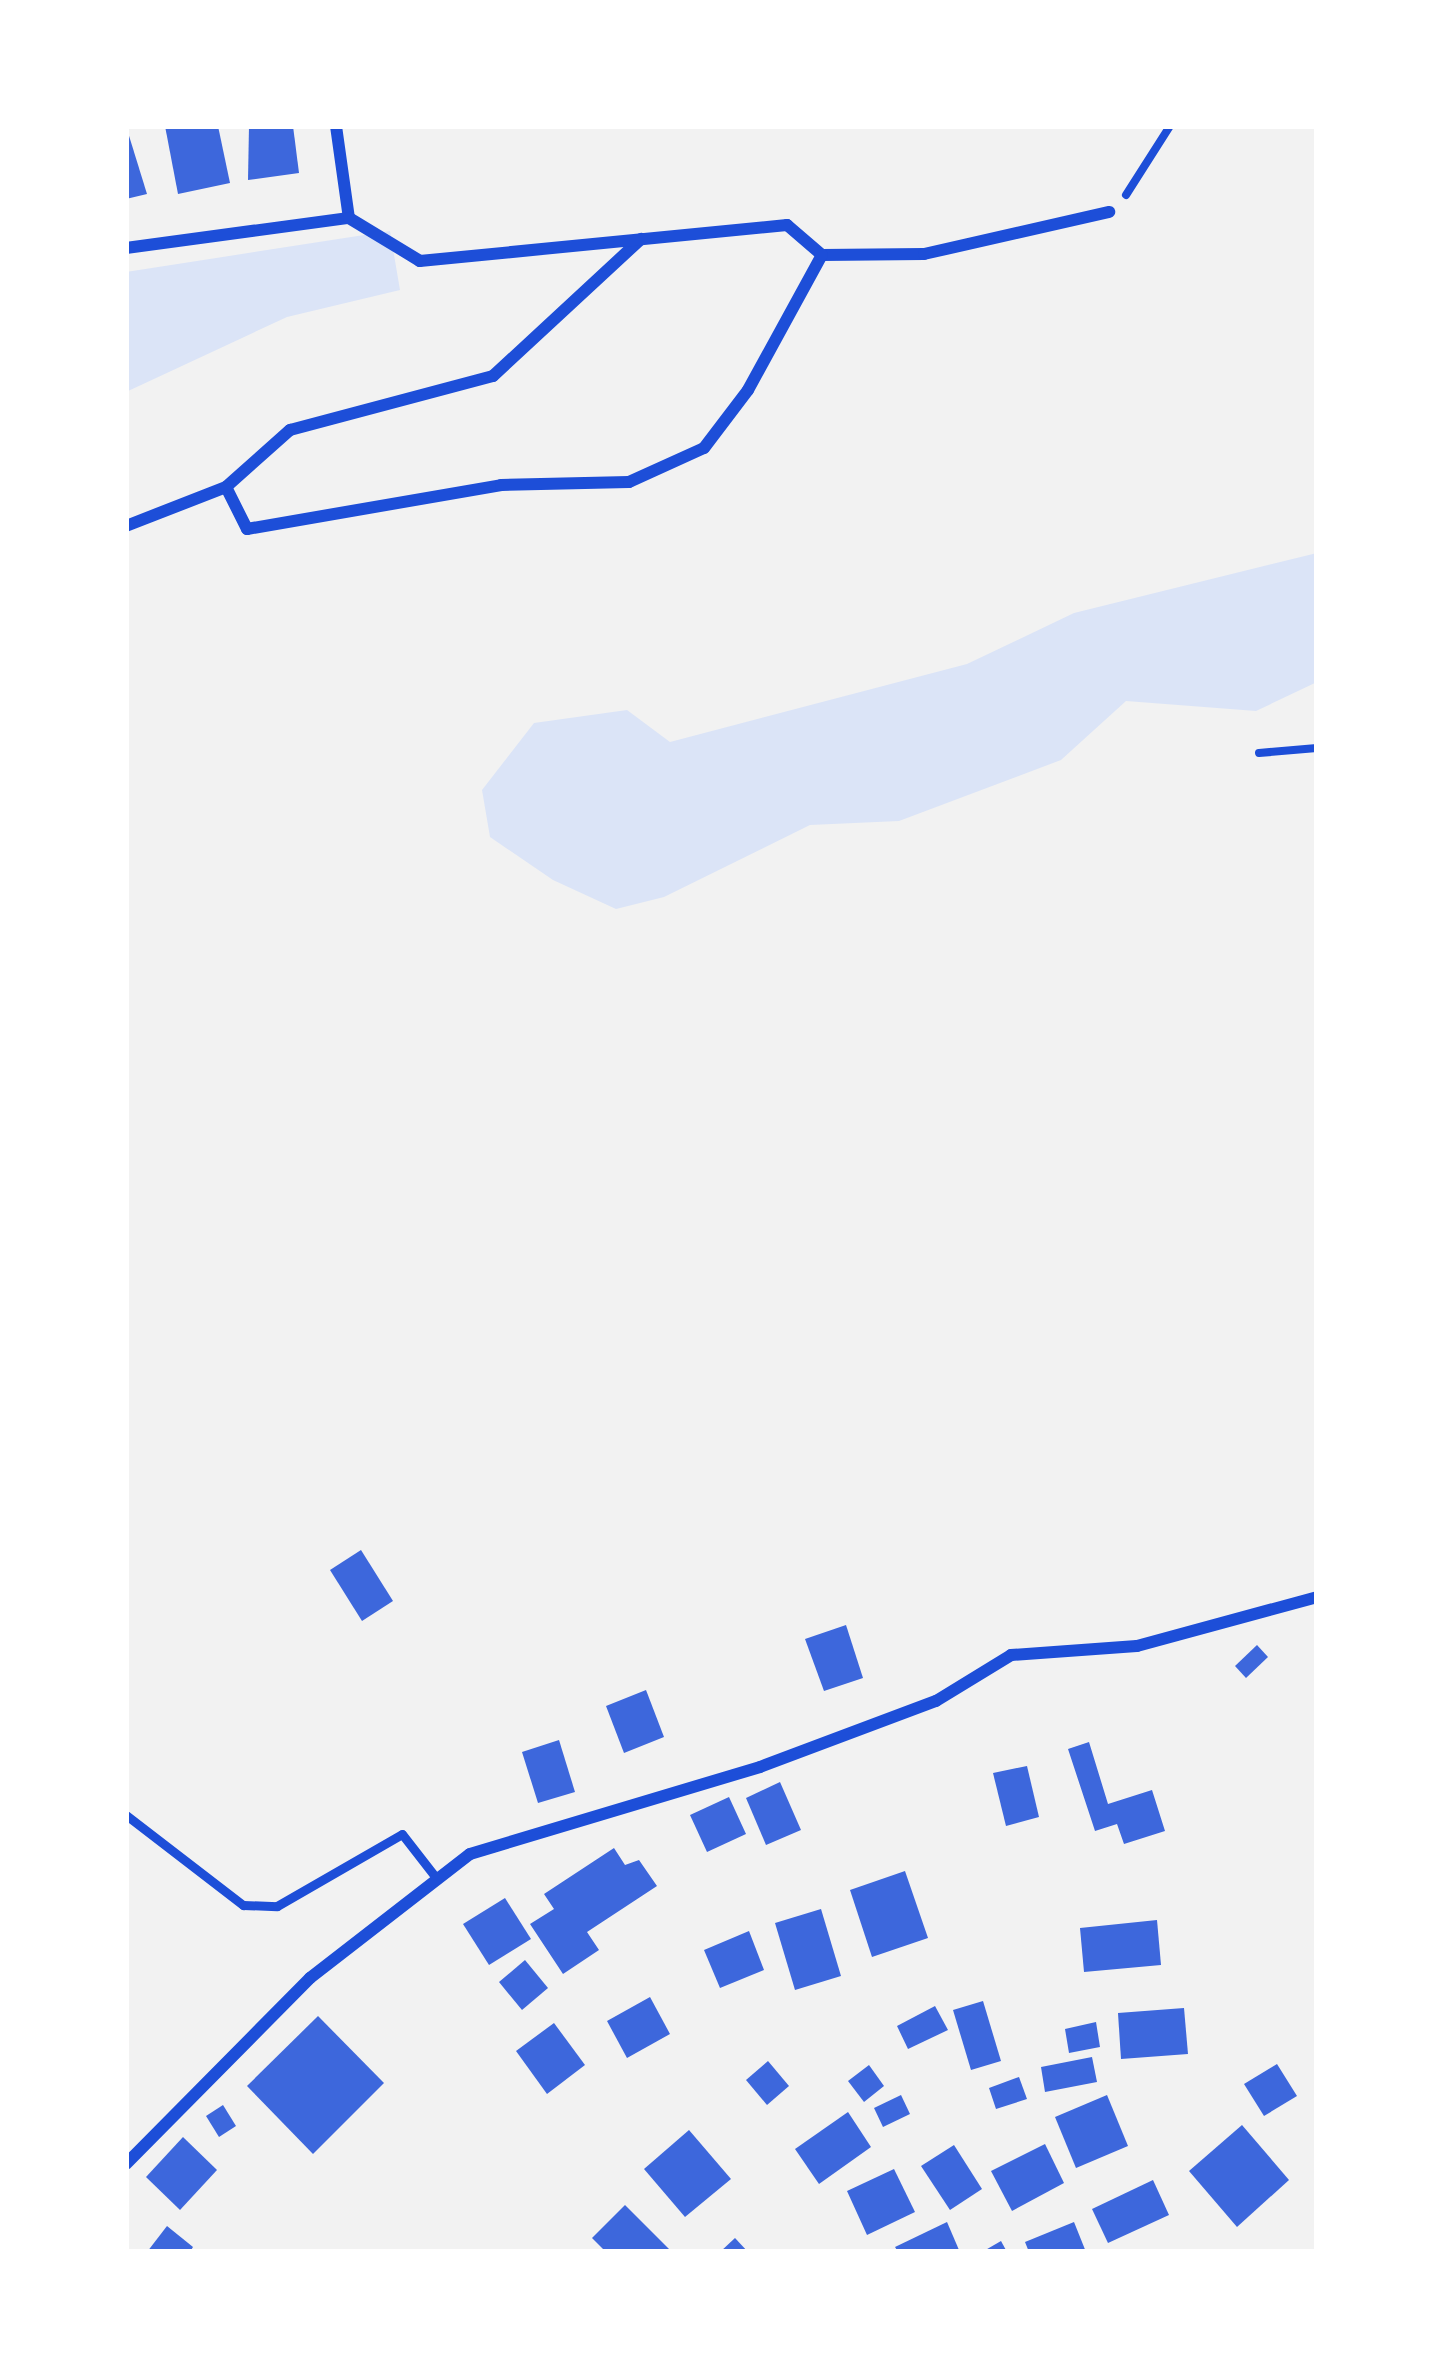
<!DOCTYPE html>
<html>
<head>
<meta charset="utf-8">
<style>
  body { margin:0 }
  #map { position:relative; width:1443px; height:2378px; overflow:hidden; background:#f2f2f2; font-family:Lato,sans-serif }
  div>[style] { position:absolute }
  .green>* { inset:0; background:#dbe4f7 }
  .building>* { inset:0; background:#3d67dc }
  .path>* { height:8px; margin:-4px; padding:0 4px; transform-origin:4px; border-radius:4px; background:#1d4ed8 }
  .service>* { height:9px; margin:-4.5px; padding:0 4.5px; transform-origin:4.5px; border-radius:4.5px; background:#1d4ed8 }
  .minor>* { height:12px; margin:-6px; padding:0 6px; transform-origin:6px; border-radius:6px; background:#1d4ed8 }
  span { translate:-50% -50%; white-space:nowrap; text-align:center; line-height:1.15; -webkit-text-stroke:12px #fff; paint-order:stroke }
  .frame { position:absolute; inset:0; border:129px solid #fff; pointer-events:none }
</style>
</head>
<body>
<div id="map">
  <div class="green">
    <div style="clip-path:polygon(390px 231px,400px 290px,287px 317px,126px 392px,126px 272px)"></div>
    <div style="clip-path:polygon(1317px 553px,1317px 682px,1256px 711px,1126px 701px,1061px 760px,899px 821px,810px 825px,664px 897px,616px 909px,553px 880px,490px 837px,482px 790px,534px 723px,627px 710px,670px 742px,967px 664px,1074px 613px)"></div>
  </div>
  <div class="building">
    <div style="clip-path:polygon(126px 126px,147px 194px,126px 199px)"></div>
    <div style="clip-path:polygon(165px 126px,218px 126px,230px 183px,178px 194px)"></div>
    <div style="clip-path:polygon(249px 126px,293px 126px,299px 173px,248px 180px)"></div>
    <div style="clip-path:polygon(361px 1550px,393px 1601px,362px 1621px,330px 1570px)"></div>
    <div style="clip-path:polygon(846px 1625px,863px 1678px,824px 1691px,805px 1639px)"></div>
    <div style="clip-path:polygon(1257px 1645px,1268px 1657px,1246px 1678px,1235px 1666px)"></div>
    <div style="clip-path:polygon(646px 1690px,664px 1737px,624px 1753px,606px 1706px)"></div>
    <div style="clip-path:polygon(559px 1740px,575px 1792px,538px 1803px,522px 1752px)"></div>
    <div style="clip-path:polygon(1089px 1742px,1108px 1804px,1152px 1790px,1165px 1831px,1124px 1844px,1117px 1824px,1095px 1831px,1068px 1749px)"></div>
    <div style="clip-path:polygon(1027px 1766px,1039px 1817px,1006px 1826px,993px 1773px)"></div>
    <div style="clip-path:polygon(780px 1782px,801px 1830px,766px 1845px,746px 1798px)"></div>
    <div style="clip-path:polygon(729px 1797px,746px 1834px,707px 1852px,690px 1815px)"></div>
    <div style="clip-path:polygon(614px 1848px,625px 1865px,639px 1860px,657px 1886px,587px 1932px,599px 1950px,563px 1974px,530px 1924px,554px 1909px,544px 1894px)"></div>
    <div style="clip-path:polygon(905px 1871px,928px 1938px,872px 1957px,850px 1890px)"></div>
    <div style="clip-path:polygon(505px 1898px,531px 1939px,489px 1965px,463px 1924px)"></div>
    <div style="clip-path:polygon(821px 1909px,841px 1976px,795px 1990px,775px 1923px)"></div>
    <div style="clip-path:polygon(1157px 1920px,1161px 1965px,1084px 1972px,1080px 1928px)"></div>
    <div style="clip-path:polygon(749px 1931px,764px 1970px,720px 1988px,704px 1950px)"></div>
    <div style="clip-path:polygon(525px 1960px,548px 1988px,522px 2010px,499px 1982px)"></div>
    <div style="clip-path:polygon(650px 1997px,670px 2034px,627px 2058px,607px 2021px)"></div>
    <div style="clip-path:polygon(983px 2001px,1001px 2061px,971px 2070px,953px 2010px)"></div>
    <div style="clip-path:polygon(935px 2006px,948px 2030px,908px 2049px,897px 2026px)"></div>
    <div style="clip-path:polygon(1184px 2008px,1188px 2054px,1121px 2059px,1118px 2013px)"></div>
    <div style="clip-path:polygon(318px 2016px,384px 2083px,313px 2154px,247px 2086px)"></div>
    <div style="clip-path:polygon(1096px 2022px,1100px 2047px,1069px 2053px,1065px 2029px)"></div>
    <div style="clip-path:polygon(554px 2023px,585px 2065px,547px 2094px,516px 2051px)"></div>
    <div style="clip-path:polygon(1092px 2057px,1097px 2082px,1045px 2092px,1041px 2067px)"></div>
    <div style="clip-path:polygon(768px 2061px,789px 2086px,767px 2105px,746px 2080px)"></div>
    <div style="clip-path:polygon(1277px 2064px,1297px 2096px,1264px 2116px,1244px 2084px)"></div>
    <div style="clip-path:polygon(869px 2065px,884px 2086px,864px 2102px,848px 2081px)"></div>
    <div style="clip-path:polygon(1019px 2077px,1027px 2099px,996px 2109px,989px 2088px)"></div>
    <div style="clip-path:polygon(901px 2095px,910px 2114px,883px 2127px,874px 2108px)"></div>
    <div style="clip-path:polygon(1107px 2095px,1128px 2146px,1076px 2168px,1055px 2117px)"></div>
    <div style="clip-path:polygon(223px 2105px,236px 2126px,219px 2137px,206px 2116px)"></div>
    <div style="clip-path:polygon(848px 2112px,871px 2147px,819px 2184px,795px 2149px)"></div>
    <div style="clip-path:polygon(1242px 2125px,1289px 2180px,1237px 2227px,1189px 2171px)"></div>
    <div style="clip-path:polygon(689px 2130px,731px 2179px,685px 2217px,644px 2169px)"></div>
    <div style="clip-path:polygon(183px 2137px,217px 2170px,180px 2210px,146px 2177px)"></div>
    <div style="clip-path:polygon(1045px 2144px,1064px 2183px,1012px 2211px,991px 2171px)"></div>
    <div style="clip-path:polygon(954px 2145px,982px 2189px,950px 2210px,921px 2166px)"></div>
    <div style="clip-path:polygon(894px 2169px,915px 2212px,867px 2235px,847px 2191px)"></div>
    <div style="clip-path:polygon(1153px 2180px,1169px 2215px,1108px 2243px,1092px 2209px)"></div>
    <div style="clip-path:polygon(625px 2205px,672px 2252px,606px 2252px,592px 2238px)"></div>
    <div style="clip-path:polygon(947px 2222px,959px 2250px,898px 2252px,895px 2247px)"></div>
    <div style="clip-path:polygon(1074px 2222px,1086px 2252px,1029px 2252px,1025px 2242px)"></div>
    <div style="clip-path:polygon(167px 2226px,193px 2247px,190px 2252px,147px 2252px)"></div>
    <div style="clip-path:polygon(735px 2238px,748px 2252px,720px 2252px)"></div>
    <div style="clip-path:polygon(1001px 2241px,1007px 2252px,982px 2252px)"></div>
  </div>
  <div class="path">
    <div style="left:1126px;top:195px;width:82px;rotate:-57.5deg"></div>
    <div style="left:1259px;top:753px;width:58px;rotate:-4.9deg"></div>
  </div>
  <div class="service">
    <div style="left:126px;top:1815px;width:148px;rotate:37.6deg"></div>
    <div style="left:243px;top:1905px;width:34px;rotate:2deg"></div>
    <div style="left:277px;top:1906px;width:144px;rotate:-29.9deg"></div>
    <div style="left:402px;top:1834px;width:57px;rotate:52.1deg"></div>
  </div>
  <div class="minor">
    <div style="left:336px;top:126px;width:93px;rotate:82deg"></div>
    <div style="left:126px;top:248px;width:225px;rotate:-7.7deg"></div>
    <div style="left:822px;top:255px;width:102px;rotate:-0.6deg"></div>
    <div style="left:924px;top:254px;width:190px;rotate:-12.8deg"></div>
    <div style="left:226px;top:487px;width:86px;rotate:-41.7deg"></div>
    <div style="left:290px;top:430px;width:210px;rotate:-14.9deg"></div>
    <div style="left:493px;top:376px;width:202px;rotate:-42.8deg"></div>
    <div style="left:126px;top:526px;width:107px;rotate:-21.3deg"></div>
    <div style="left:226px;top:487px;width:47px;rotate:63.4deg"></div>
    <div style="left:247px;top:529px;width:258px;rotate:-9.8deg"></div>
    <div style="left:501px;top:485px;width:128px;rotate:-1.3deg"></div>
    <div style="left:629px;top:482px;width:82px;rotate:-24.4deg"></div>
    <div style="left:704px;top:448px;width:73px;rotate:-52.8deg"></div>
    <div style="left:748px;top:390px;width:154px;rotate:-61.3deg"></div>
    <div style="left:822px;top:255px;width:46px;rotate:-139.4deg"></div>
    <div style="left:787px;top:225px;width:369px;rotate:174.4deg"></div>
    <div style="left:420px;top:261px;width:83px;rotate:-148.8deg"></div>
    <div style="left:126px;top:2164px;width:262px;rotate:-45.3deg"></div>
    <div style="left:310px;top:1978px;width:202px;rotate:-37.8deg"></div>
    <div style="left:470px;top:1854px;width:303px;rotate:-16.7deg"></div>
    <div style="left:760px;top:1767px;width:188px;rotate:-20.6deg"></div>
    <div style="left:936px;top:1701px;width:88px;rotate:-31.5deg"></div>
    <div style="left:1011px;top:1655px;width:126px;rotate:-4.1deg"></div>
    <div style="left:1137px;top:1646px;width:187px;rotate:-15.2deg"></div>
  </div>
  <div class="frame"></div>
</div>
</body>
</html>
